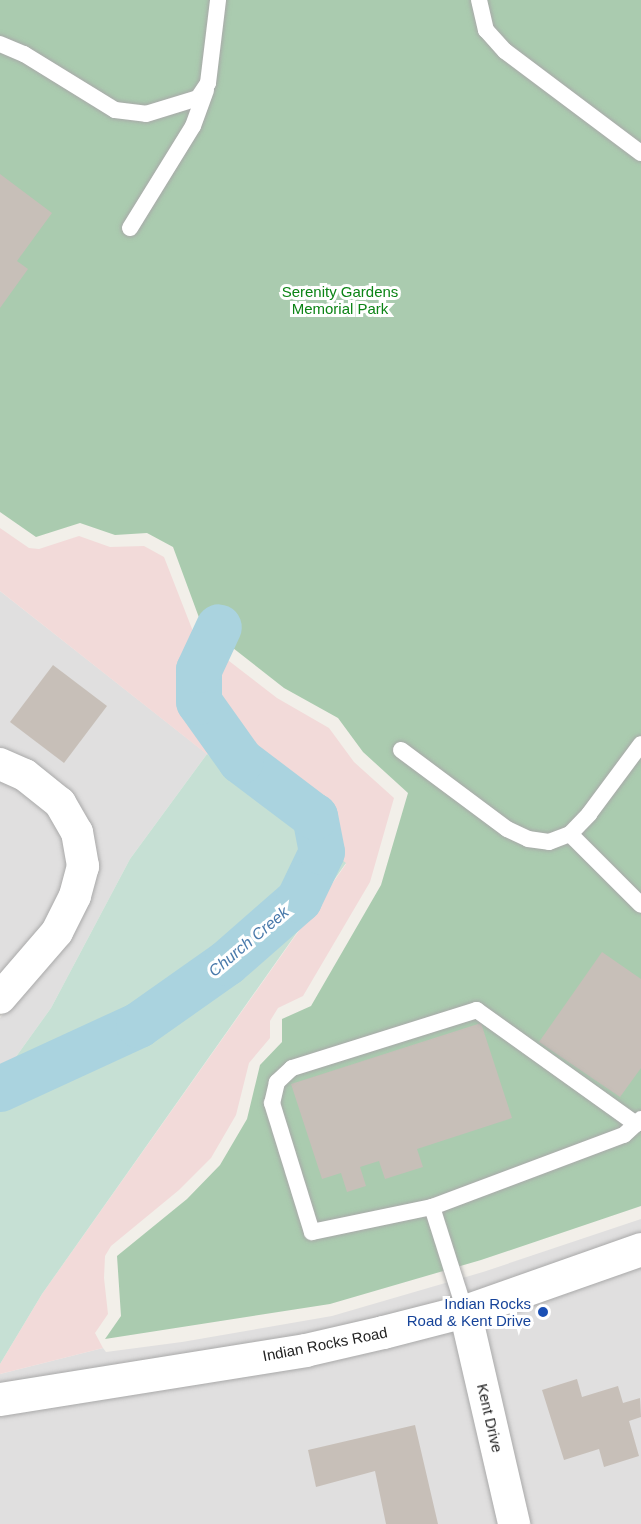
<!DOCTYPE html>
<html>
<head>
<meta charset="utf-8">
<style>
  body { margin:0 }
  #map { position:relative; width:641px; height:1524px; overflow:hidden; background:#f2efe9; font-family:Helvetica,sans-serif }
  div>[style] { position:absolute }
  .residential>* { inset:0; background:#e0dfdf }
  .commercial>* { inset:0; background:#f2dad9 }
  .wetland>* { inset:0; background:#c6e0d4 }
  .cemetery>* { inset:0; background:#aacbaf }
  .river>* { height:46px; margin:-23px; padding:0 23px; transform-origin:23px; border-radius:23px; background:#aad3df }
  .building>* { inset:0; background:#c7bfb8 }
  .roads { filter:drop-shadow(0 0 2px #a9a9a9) drop-shadow(0 0 2px #a9a9a9) }
  .service>* { height:16px; margin:-8px; padding:0 8px; transform-origin:8px; border-radius:8px; background:#fff }
  .minor>* { height:32px; margin:-16px; padding:0 16px; transform-origin:16px; border-radius:16px; background:#fff }
  .tertiary>* { height:33px; margin:-16.5px; padding:0 16.5px; transform-origin:16.5px; border-radius:16.5px; background:#fff }
  .dots>* { width:16px; height:16px; translate:-50% -50%; box-sizing:border-box; border:3px solid #fff; border-radius:50% }
  span { translate:-50% -50%; white-space:nowrap; text-align:center; line-height:1.15; -webkit-text-stroke:6px #fff; paint-order:stroke }
  .park-label { font-size:15px; color:#0c8416 }
  .transit-label { font-size:15px; color:#164399 }
  .right { translate:-100% -50%; text-align:right }
  .street-label { font-size:15px; color:#222 }
  .water-label { font-size:16px; color:#4a7aab; font-style:italic }
</style>
</head>
<body>
<div id="map">
  <div class="residential">
    <div style="clip-path:polygon(0 591px,207px 754px,130px 859px,51px 1008px,0 1079px,0 1018px,70px 938px,89px 898px,34px 763px,0 747px)"></div>
    <div style="clip-path:polygon(0 780px,17px 788px,49px 813px,64px 838px,69px 867px,46px 924px,0 977px)"></div>
    <div style="clip-path:polygon(641px 1219px,641px 1234px,463px 1297px,304px 1335px,0 1384px,0 1374px,103px 1348px,106px 1352px,182px 1342px,332px 1316px,483px 1272px)"></div>
    <div style="clip-path:polygon(641px 1264px,641px 1524px,529px 1524px,482px 1320px)"></div>
    <div style="clip-path:polygon(454px 1329px,499px 1524px,0 1524px,0 1414px)"></div>
  </div>
  <div class="commercial">
    <div style="clip-path:polygon(0 528px,29px 548px,39px 549px,79px 536px,110px 547px,144px 546px,164px 557px,194px 634px,277px 698px,329px 728px,354px 762px,394px 798px,370px 882px,303px 996px,278px 1008px,270px 1021px,270px 1038px,249px 1063px,236px 1115px,211px 1158px,179px 1190px,111px 1246px,105px 1256px,104px 1278px,108px 1314px,95px 1333px,103px 1348px,0 1374px,0 1364px,42px 1294px,346px 864px,0 591px)"></div>
  </div>
  <div class="wetland">
    <div style="clip-path:polygon(207px 754px,346px 863px,42px 1294px,0 1364px,0 1079px,51px 1008px,130px 859px)"></div>
  </div>
  <div class="cemetery">
    <div style="clip-path:polygon(0 0,641px 0,641px 1206px,481px 1260px,330px 1304px,105px 1339px,121px 1316px,117px 1256px,187px 1199px,220px 1165px,247px 1119px,260px 1065px,282px 1042px,282px 1019px,311px 1006px,381px 885px,408px 793px,363px 752px,338px 718px,284px 688px,201px 623px,173px 547px,147px 533px,115px 535px,80px 523px,36px 537px,0 512px)"></div>
  </div>
  <div class="river">
    <div style="left:0;top:1089px;width:153px;rotate:-24.7deg"></div>
    <div style="left:139px;top:1025px;width:108px;rotate:-35.2deg"></div>
    <div style="left:227px;top:963px;width:96px;rotate:-41.2deg"></div>
    <div style="left:299px;top:900px;width:53px;rotate:-64.4deg"></div>
    <div style="left:322px;top:852px;width:36px;rotate:-101deg"></div>
    <div style="left:315px;top:817px;width:93px;rotate:-142.9deg"></div>
    <div style="left:241px;top:761px;width:72px;rotate:-125.4deg"></div>
    <div style="left:199px;top:702px;width:32px;rotate:-90deg"></div>
    <div style="left:199px;top:670px;width:47px;rotate:-65.1deg"></div>
  </div>
  <div class="building">
    <div style="clip-path:polygon(0 174px,52px 213px,17px 261px,28px 269px,0 308px)"></div>
    <div style="clip-path:polygon(53px 665px,107px 706px,64px 763px,10px 722px)"></div>
    <div style="clip-path:polygon(602px 952px,641px 979px,641px 1068px,620px 1097px,539px 1042px)"></div>
    <div style="clip-path:polygon(481px 1023px,512px 1118px,417px 1149px,423px 1167px,385px 1179px,379px 1161px,360px 1167px,366px 1186px,347px 1192px,341px 1173px,322px 1179px,291px 1084px)"></div>
    <div style="clip-path:polygon(577px 1379px,582px 1397px,618px 1386px,623px 1403px,640px 1398px,641px 1417px,629px 1421px,639px 1456px,604px 1467px,599px 1449px,564px 1460px,542px 1390px)"></div>
    <div style="clip-path:polygon(415px 1425px,438px 1524px,386px 1524px,375px 1471px,316px 1487px,308px 1450px)"></div>
  </div>
  <div class="roads">
    <div class="service">
      <div style="left:479px;top:0;width:31px;rotate:77deg"></div>
      <div style="left:486px;top:30px;width:28px;rotate:48deg"></div>
      <div style="left:505px;top:51px;width:170px;rotate:36.9deg"></div>
      <div style="left:0;top:44px;width:26px;rotate:23deg"></div>
      <div style="left:24px;top:54px;width:107px;rotate:31.6deg"></div>
      <div style="left:115px;top:110px;width:31px;rotate:7deg"></div>
      <div style="left:146px;top:114px;width:54px;rotate:-17.1deg"></div>
      <div style="left:198px;top:98px;width:18px;rotate:-56deg"></div>
      <div style="left:208px;top:83px;width:84px;rotate:-83.1deg"></div>
      <div style="left:130px;top:228px;width:120px;rotate:-58.3deg"></div>
      <div style="left:193px;top:126px;width:38px;rotate:-70deg"></div>
      <div style="left:401px;top:750px;width:132px;rotate:36.7deg"></div>
      <div style="left:507px;top:829px;width:23px;rotate:25deg"></div>
      <div style="left:528px;top:839px;width:21px;rotate:8deg"></div>
      <div style="left:549px;top:842px;width:22px;rotate:-21deg"></div>
      <div style="left:570px;top:834px;width:28px;rotate:-46deg"></div>
      <div style="left:589px;top:814px;width:87px;rotate:-53.4deg"></div>
      <div style="left:570px;top:834px;width:100px;rotate:45deg"></div>
      <div style="left:636px;top:1124px;width:196px;rotate:-144.4deg"></div>
      <div style="left:477px;top:1010px;width:194px;rotate:162.6deg"></div>
      <div style="left:292px;top:1068px;width:21px;rotate:137deg"></div>
      <div style="left:277px;top:1082px;width:22px;rotate:103deg"></div>
      <div style="left:272px;top:1103px;width:135px;rotate:72.8deg"></div>
      <div style="left:312px;top:1232px;width:123px;rotate:-11.8deg"></div>
      <div style="left:432px;top:1207px;width:205px;rotate:-20.6deg"></div>
      <div style="left:624px;top:1135px;width:16px;rotate:-43deg"></div>
      <div style="left:636px;top:1124px;width:7px;rotate:-45deg"></div>
      <div style="left:432px;top:1207px;width:109px;rotate:72.4deg"></div>
    </div>
    <div class="minor">
      <div style="left:0;top:764px;width:27px;rotate:24deg"></div>
      <div style="left:25px;top:775px;width:45px;rotate:38.7deg"></div>
      <div style="left:60px;top:803px;width:34px;rotate:60deg"></div>
      <div style="left:77px;top:832px;width:35px;rotate:80deg"></div>
      <div style="left:83px;top:866px;width:31px;rotate:105deg"></div>
      <div style="left:75px;top:896px;width:40px;rotate:116.6deg"></div>
      <div style="left:57px;top:932px;width:87px;rotate:130.8deg"></div>
      <div style="left:465px;top:1311px;width:219px;rotate:77deg"></div>
    </div>
    <div class="tertiary">
      <div style="left:0;top:1399px;width:309px;rotate:-9.1deg"></div>
      <div style="left:305px;top:1350px;width:80px;rotate:-13deg"></div>
      <div style="left:383px;top:1332px;width:85px;rotate:-14.4deg"></div>
      <div style="left:465px;top:1311px;width:187px;rotate:-19.4deg"></div>
    </div>
  </div>
  <div class="dots">
    <div style="left:543px;top:1312px;background:#1a4fb4"></div>
  </div>
  <div class="park-label">
    <span style="left:340px;top:300px">Serenity Gardens<br>Memorial Park</span>
  </div>
  <div class="transit-label">
    <span class="right" style="left:531px;top:1312px">Indian Rocks<br>Road &amp; Kent Drive</span>
  </div>
  <div class="street-label">
    <span style="left:325px;top:1344px;rotate:-11deg">Indian Rocks Road</span>
    <span style="left:490px;top:1418px;rotate:77deg">Kent Drive</span>
  </div>
  <div class="water-label">
    <span style="left:249px;top:942px;rotate:-40deg">Church Creek</span>
  </div>
</div>
</body>
</html>
